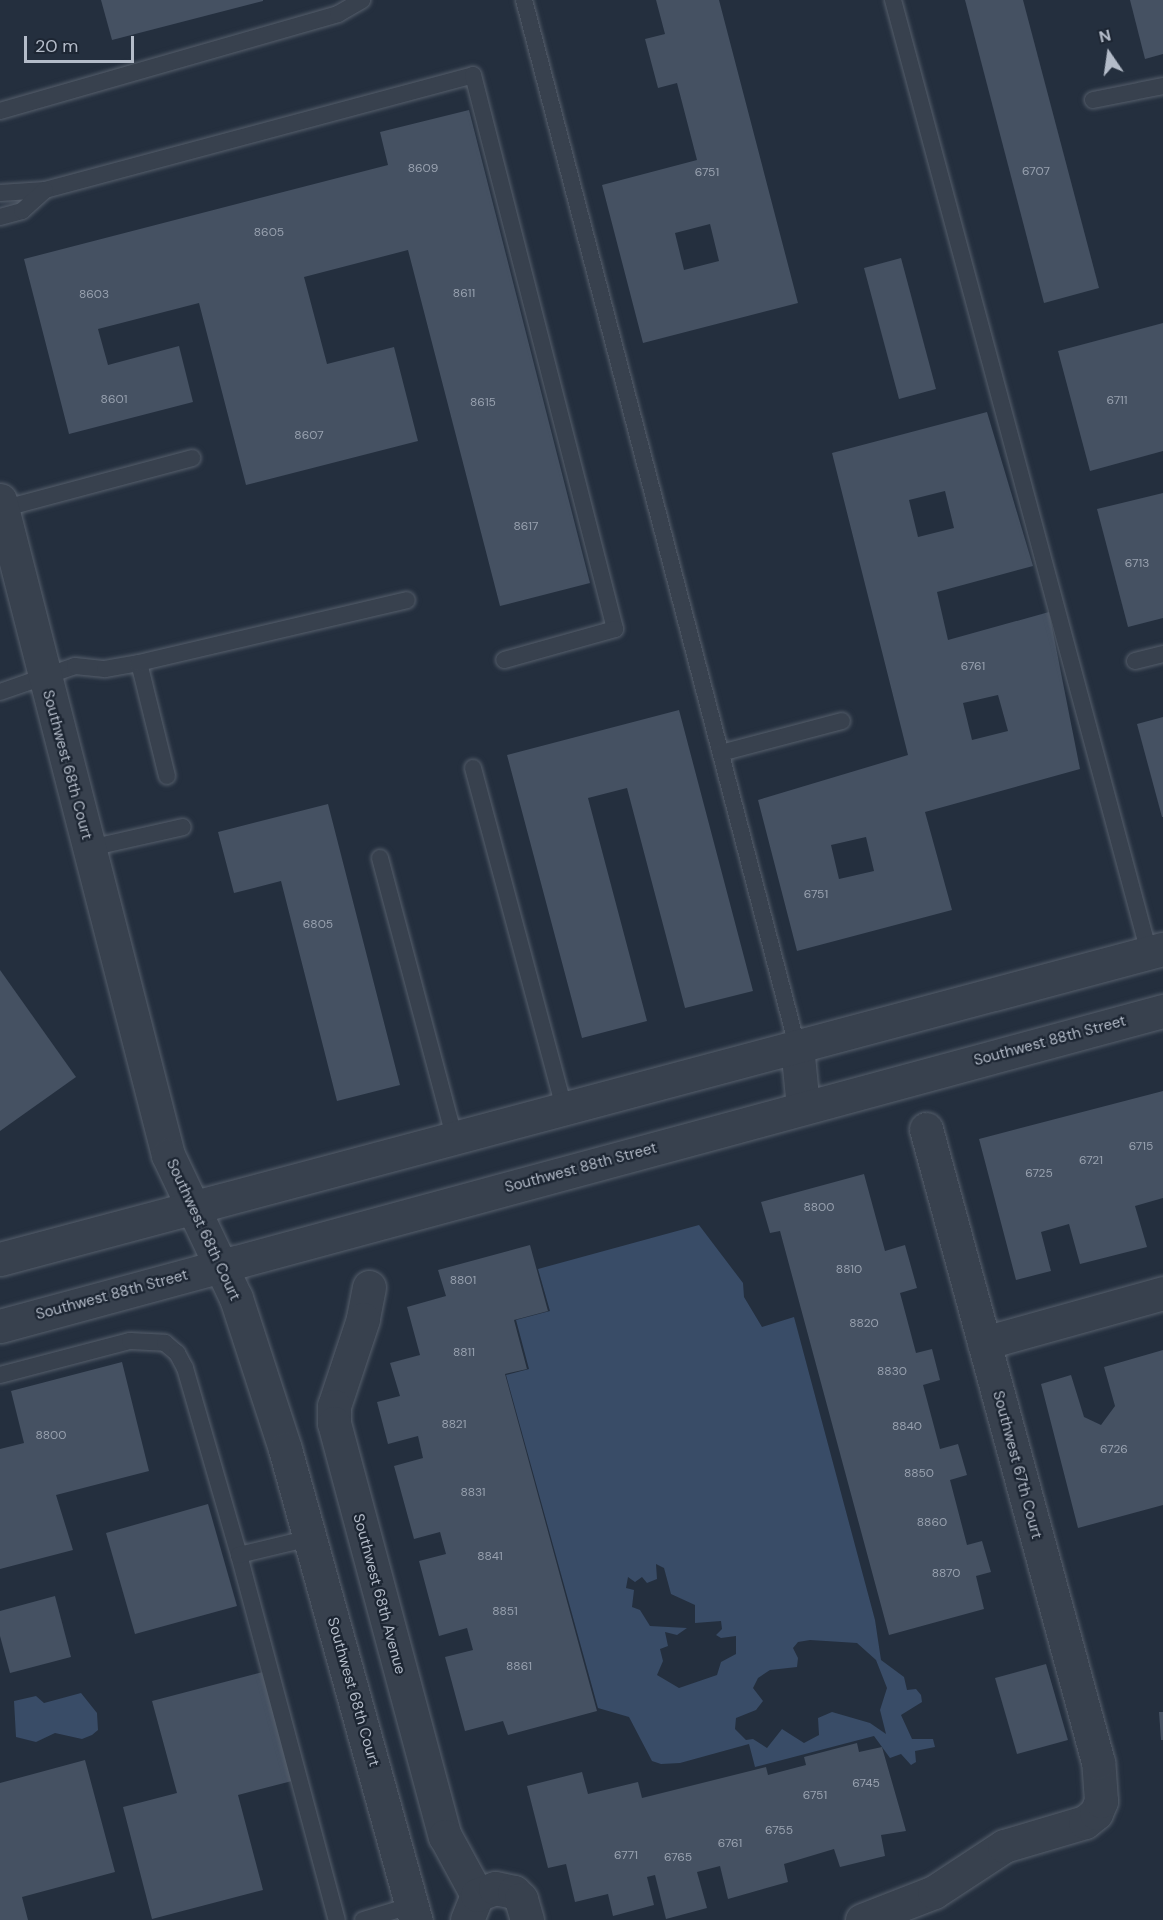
<!DOCTYPE html>
<html>
<head>
<meta charset="utf-8">
<style>
  body { margin:0 }
  #map { position:relative; width:1163px; height:1920px; overflow:hidden; background:#242f3e; font-family:"DM Sans",sans-serif }
  div>[style] { position:absolute }
  .water>* { inset:0; background:#394c67 }
  .building>* { inset:0; background:#455162 }
  .roads { filter:drop-shadow(0 0 2px #565f6c) drop-shadow(0 0 2px #565f6c) }
  .service>* { height:16px; margin:-8px; padding:0 8px; transform-origin:8px; border-radius:8px; background:#38414e }
  .minor>* { height:33px; margin:-16.5px; padding:0 16.5px; transform-origin:16.5px; border-radius:16.5px; background:#38414e }
  .tertiary>* { height:33px; margin:-16.5px; padding:0 16.5px; transform-origin:16.5px; border-radius:16.5px; background:#38414e }
  span { translate:-50% -50%; white-space:nowrap; text-align:center; line-height:1.15; -webkit-text-stroke:4.5px #1d2633; paint-order:stroke }
  .number-label { font-size:12px; color:#98a1af }
  .number-label span { -webkit-text-stroke-width:0 }
  .street-label { font-size:15px; color:#b4bcc9 }
  .north { position:absolute; left:1079px; top:24px; width:60px; height:60px; -webkit-text-stroke:4px #1d2633; paint-order:stroke; rotate:347deg; font-size:16px; font-weight:700; line-height:24px; text-align:center; color:#b4bcc9 }
  .north::after { content:''; display:block; margin:auto; width:21px; height:27px; background:#b4bcc9; clip-path:polygon(50% 0,100% 100%,50% 72%,0 100%) }
  .scale { position:absolute; left:24px; top:36px; width:110px; height:27px; box-sizing:border-box; border:3px solid #b4bcc9; border-top:0; padding-left:8px; font-size:18px; line-height:21px; white-space:nowrap; color:#b4bcc9; -webkit-text-stroke:4px #1d2633; paint-order:stroke }
</style>
</head>
<body>
<div id="map">
  <div class="water">
    <div style="clip-path:polygon(evenodd,699px 1225px,743px 1283px,744px 1297px,762px 1327px,794px 1317px,875px 1620px,881px 1660px,904px 1677px,907px 1690px,916px 1689px,921px 1695px,922px 1702px,901px 1715px,912px 1739px,933px 1739px,935px 1747px,915px 1751px,916px 1762px,911px 1765px,901px 1754px,890px 1758px,874px 1736px,755px 1767px,749px 1744px,680px 1763px,661px 1764px,652px 1761px,629px 1717px,598px 1708px,506px 1375px,529px 1369px,516px 1320px,550px 1311px,538px 1269px,699px 1225px,656px 1564px,664px 1568px,671px 1594px,695px 1605px,695px 1623px,721px 1621px,722px 1629px,716px 1635px,721px 1638px,736px 1636px,736px 1654px,721px 1662px,717px 1675px,679px 1688px,657px 1675px,663px 1661px,660px 1649px,668px 1646px,665px 1632px,677px 1635px,687px 1628px,650px 1626px,640px 1610px,632px 1607px,634px 1590px,626px 1588px,628px 1577px,635px 1582px,642px 1577px,647px 1583px,657px 1579px,656px 1564px,699px 1225px,810px 1640px,857px 1643px,876px 1660px,887px 1688px,880px 1710px,886px 1734px,870px 1723px,832px 1712px,818px 1718px,819px 1735px,804px 1743px,782px 1729px,767px 1748px,753px 1739px,746px 1740px,735px 1729px,736px 1718px,756px 1710px,763px 1701px,753px 1688px,758px 1678px,770px 1670px,797px 1667px,798px 1658px,793px 1648px,798px 1642px,810px 1640px)"></div>
    <div style="clip-path:polygon(81px 1693px,97px 1713px,98px 1730px,92px 1735px,82px 1739px,55px 1733px,36px 1742px,16px 1737px,14px 1701px,36px 1696px,44px 1703px)"></div>
  </div>
  <div class="building">
    <div style="clip-path:polygon(101px 0,263px 0,263px 1px,112px 40px)"></div>
    <div style="clip-path:polygon(evenodd,656px 0,719px 0,798px 303px,643px 343px,602px 185px,697px 160px,677px 83px,658px 88px,645px 39px,665px 34px,656px 0,710px 224px,719px 261px,684px 270px,675px 233px,710px 224px)"></div>
    <div style="clip-path:polygon(965px 0,1023px 0,1099px 288px,1044px 303px)"></div>
    <div style="clip-path:polygon(1130px 0,1163px 0,1163px 54px,1145px 59px)"></div>
    <div style="clip-path:polygon(469px 110px,590px 583px,500px 606px,408px 250px,304px 277px,327px 364px,394px 347px,418px 441px,246px 485px,199px 303px,98px 329px,108px 365px,179px 346px,193px 402px,69px 434px,24px 259px,388px 165px,380px 132px)"></div>
    <div style="clip-path:polygon(901px 258px,936px 389px,899px 399px,864px 268px)"></div>
    <div style="clip-path:polygon(1163px 323px,1163px 451px,1090px 471px,1058px 351px)"></div>
    <div style="clip-path:polygon(evenodd,987px 412px,1033px 566px,937px 592px,948px 640px,1049px 612px,1080px 769px,925px 812px,952px 910px,797px 951px,758px 800px,908px 755px,832px 453px,987px 412px,945px 491px,954px 528px,918px 537px,909px 500px,945px 491px,987px 412px,998px 695px,1008px 731px,972px 740px,963px 703px,998px 695px,987px 412px,866px 837px,874px 871px,839px 879px,831px 845px,866px 837px)"></div>
    <div style="clip-path:polygon(1163px 493px,1163px 618px,1128px 627px,1097px 509px)"></div>
    <div style="clip-path:polygon(679px 710px,753px 991px,685px 1008px,627px 788px,588px 798px,647px 1021px,582px 1038px,507px 755px)"></div>
    <div style="clip-path:polygon(1163px 717px,1163px 817px,1162px 817px,1137px 724px)"></div>
    <div style="clip-path:polygon(328px 804px,400px 1085px,337px 1101px,281px 881px,234px 893px,218px 832px)"></div>
    <div style="clip-path:polygon(0 970px,76px 1077px,0 1131px)"></div>
    <div style="clip-path:polygon(1163px 1091px,1163px 1198px,1135px 1206px,1147px 1247px,1080px 1264px,1069px 1224px,1041px 1232px,1051px 1271px,1016px 1280px,979px 1139px)"></div>
    <div style="clip-path:polygon(864px 1174px,885px 1251px,905px 1245px,917px 1288px,900px 1293px,916px 1353px,932px 1349px,940px 1380px,923px 1385px,940px 1449px,958px 1444px,967px 1475px,950px 1480px,967px 1545px,982px 1541px,991px 1572px,976px 1576px,984px 1609px,889px 1635px,780px 1231px,770px 1233px,761px 1202px)"></div>
    <div style="clip-path:polygon(530px 1245px,548px 1311px,514px 1320px,527px 1369px,505px 1374px,597px 1711px,508px 1735px,503px 1721px,465px 1731px,445px 1657px,473px 1650px,467px 1628px,439px 1636px,419px 1561px,446px 1554px,440px 1532px,414px 1539px,394px 1466px,423px 1458px,418px 1436px,388px 1444px,377px 1402px,400px 1396px,390px 1363px,420px 1355px,407px 1307px,446px 1296px,438px 1270px)"></div>
    <div style="clip-path:polygon(1163px 1350px,1163px 1505px,1078px 1528px,1041px 1384px,1071px 1375px,1084px 1417px,1101px 1425px,1115px 1406px,1104px 1367px)"></div>
    <div style="clip-path:polygon(122px 1362px,149px 1471px,56px 1495px,73px 1550px,0 1569px,0 1449px,24px 1443px,11px 1391px)"></div>
    <div style="clip-path:polygon(208px 1504px,237px 1606px,135px 1634px,106px 1533px)"></div>
    <div style="clip-path:polygon(55px 1596px,71px 1657px,10px 1673px,0 1636px,0 1611px)"></div>
    <div style="clip-path:polygon(1046px 1664px,1068px 1740px,1017px 1754px,995px 1678px)"></div>
    <div style="clip-path:polygon(263px 1672px,292px 1781px,238px 1795px,263px 1890px,152px 1919px,123px 1807px,177px 1793px,152px 1701px)"></div>
    <div style="clip-path:polygon(1159px 1712px,1163px 1712px,1163px 1740px,1161px 1740px)"></div>
    <div style="clip-path:polygon(857px 1743px,859px 1752px,882px 1747px,906px 1831px,881px 1835px,885px 1856px,840px 1867px,834px 1849px,784px 1864px,788px 1882px,728px 1899px,720px 1866px,697px 1872px,707px 1908px,666px 1919px,655px 1875px,647px 1877px,654px 1905px,613px 1916px,608px 1894px,575px 1902px,566px 1864px,548px 1868px,527px 1786px,582px 1772px,588px 1794px,638px 1782px,642px 1798px,766px 1767px,768px 1775px,806px 1765px,804px 1757px)"></div>
    <div style="clip-path:polygon(85px 1760px,115px 1872px,22px 1897px,28px 1920px,0 1920px,0 1783px)"></div>
  </div>
  <div class="roads">
    <div class="service">
      <div style="left:524px;top:0;width:1081px;rotate:75.37deg"></div>
      <div style="left:893px;top:0;width:987px;rotate:74.96deg"></div>
      <div style="left:1093px;top:100px;width:71px;rotate:-11.3deg"></div>
      <div style="left:0;top:111px;width:352px;rotate:-16deg"></div>
      <div style="left:338px;top:14px;width:28px;rotate:-30deg"></div>
      <div style="left:0;top:193px;width:45px;rotate:-3.8deg"></div>
      <div style="left:45px;top:190px;width:443px;rotate:-15deg"></div>
      <div style="left:473px;top:75px;width:572px;rotate:75.62deg"></div>
      <div style="left:615px;top:629px;width:115px;rotate:164.4deg"></div>
      <div style="left:0;top:217px;width:23px;rotate:-15deg"></div>
      <div style="left:22px;top:211px;width:31px;rotate:-42deg"></div>
      <div style="left:2px;top:509px;width:197px;rotate:-15deg"></div>
      <div style="left:1135px;top:661px;width:29px;rotate:-14deg"></div>
      <div style="left:0;top:692px;width:79px;rotate:-19.1deg"></div>
      <div style="left:75px;top:666px;width:30px;rotate:6deg"></div>
      <div style="left:105px;top:669px;width:35px;rotate:-10deg"></div>
      <div style="left:721px;top:753px;width:125px;rotate:-14.8deg"></div>
      <div style="left:473px;top:768px;width:352px;rotate:75deg"></div>
      <div style="left:167px;top:776px;width:116px;rotate:-103.9deg"></div>
      <div style="left:139px;top:663px;width:275px;rotate:-13.2deg"></div>
      <div style="left:90px;top:848px;width:95px;rotate:-12.7deg"></div>
      <div style="left:380px;top:858px;width:288px;rotate:75.1deg"></div>
      <div style="left:0;top:1375px;width:134px;rotate:-14.7deg"></div>
      <div style="left:130px;top:1341px;width:35px;rotate:3deg"></div>
      <div style="left:165px;top:1343px;width:16px;rotate:40deg"></div>
      <div style="left:177px;top:1353px;width:17px;rotate:62deg"></div>
      <div style="left:185px;top:1368px;width:195px;rotate:73.9deg"></div>
      <div style="left:239px;top:1555px;width:378px;rotate:75deg"></div>
      <div style="left:239px;top:1555px;width:73px;rotate:-13.5deg"></div>
      <div style="left:363px;top:1920px;width:52px;rotate:-16.7deg"></div>
    </div>
    <div class="minor">
      <div style="left:0;top:500px;width:676px;rotate:75.61deg"></div>
      <div style="left:168px;top:1155px;width:158px;rotate:64.6deg"></div>
      <div style="left:236px;top:1298px;width:159px;rotate:72deg"></div>
      <div style="left:285px;top:1449px;width:489px;rotate:74.5deg"></div>
      <div style="left:369px;top:1287px;width:33px;rotate:101deg"></div>
      <div style="left:363px;top:1319px;width:92px;rotate:108.4deg"></div>
      <div style="left:334px;top:1406px;width:17px;rotate:90deg"></div>
      <div style="left:334px;top:1423px;width:428px;rotate:75deg"></div>
      <div style="left:445px;top:1836px;width:67px;rotate:61.5deg"></div>
      <div style="left:984px;top:1343px;width:186px;rotate:-15.6deg"></div>
      <div style="left:467px;top:1920px;width:27px;rotate:-68deg"></div>
      <div style="left:477px;top:1895px;width:19px;rotate:-21deg"></div>
      <div style="left:495px;top:1888px;width:19px;rotate:12deg"></div>
      <div style="left:514px;top:1892px;width:10px;rotate:45deg"></div>
      <div style="left:521px;top:1899px;width:22px;rotate:74deg"></div>
      <div style="left:862px;top:1920px;width:77px;rotate:-21.3deg"></div>
      <div style="left:934px;top:1892px;width:84px;rotate:-33.3deg"></div>
      <div style="left:1004px;top:1846px;width:84px;rotate:-16.5deg"></div>
      <div style="left:1085px;top:1822px;width:14px;rotate:-39deg"></div>
      <div style="left:1096px;top:1813px;width:13px;rotate:-67deg"></div>
      <div style="left:1101px;top:1801px;width:39px;rotate:-94deg"></div>
      <div style="left:1098px;top:1762px;width:656px;rotate:-105.2deg"></div>
    </div>
    <div class="tertiary">
      <div style="left:797px;top:1046px;width:61px;rotate:84.4deg"></div>
      <div style="left:0;top:1259px;width:1204px;rotate:-14.93deg"></div>
      <div style="left:0;top:1326px;width:1205px;rotate:-15.16deg"></div>
    </div>
  </div>
  <div class="number-label">
    <span style="left:423px;top:169px">8609</span>
    <span style="left:1036px;top:172px">6707</span>
    <span style="left:707px;top:173px">6751</span>
    <span style="left:269px;top:233px">8605</span>
    <span style="left:464px;top:294px">8611</span>
    <span style="left:94px;top:295px">8603</span>
    <span style="left:114px;top:400px">8601</span>
    <span style="left:1117px;top:401px">6711</span>
    <span style="left:483px;top:403px">8615</span>
    <span style="left:309px;top:436px">8607</span>
    <span style="left:526px;top:527px">8617</span>
    <span style="left:1137px;top:564px">6713</span>
    <span style="left:973px;top:667px">6761</span>
    <span style="left:816px;top:895px">6751</span>
    <span style="left:318px;top:925px">6805</span>
    <span style="left:1141px;top:1147px">6715</span>
    <span style="left:1091px;top:1161px">6721</span>
    <span style="left:1039px;top:1174px">6725</span>
    <span style="left:819px;top:1208px">8800</span>
    <span style="left:849px;top:1270px">8810</span>
    <span style="left:463px;top:1281px">8801</span>
    <span style="left:864px;top:1324px">8820</span>
    <span style="left:464px;top:1353px">8811</span>
    <span style="left:892px;top:1372px">8830</span>
    <span style="left:454px;top:1425px">8821</span>
    <span style="left:907px;top:1427px">8840</span>
    <span style="left:51px;top:1436px">8800</span>
    <span style="left:1114px;top:1450px">6726</span>
    <span style="left:919px;top:1474px">8850</span>
    <span style="left:473px;top:1493px">8831</span>
    <span style="left:932px;top:1523px">8860</span>
    <span style="left:490px;top:1557px">8841</span>
    <span style="left:946px;top:1574px">8870</span>
    <span style="left:505px;top:1612px">8851</span>
    <span style="left:519px;top:1667px">8861</span>
    <span style="left:866px;top:1784px">6745</span>
    <span style="left:815px;top:1796px">6751</span>
    <span style="left:779px;top:1831px">6755</span>
    <span style="left:730px;top:1844px">6761</span>
    <span style="left:626px;top:1856px">6771</span>
    <span style="left:678px;top:1858px">6765</span>
  </div>
  <div class="street-label">
    <span style="left:67px;top:765px;rotate:75deg">Southwest 68th Court</span>
    <span style="left:1050px;top:1041px;rotate:-15deg">Southwest 88th Street</span>
    <span style="left:581px;top:1168px;rotate:-15deg">Southwest 88th Street</span>
    <span style="left:203px;top:1230px;rotate:65deg">Southwest 68th Court</span>
    <span style="left:112px;top:1295px;rotate:-15deg">Southwest 88th Street</span>
    <span style="left:1017px;top:1465px;rotate:75deg">Southwest 67th Court</span>
    <span style="left:379px;top:1594px;rotate:75deg">Southwest 68th Avenue</span>
    <span style="left:353px;top:1692px;rotate:74deg">Southwest 68th Court</span>
  </div>
  <div class="north">N</div>
  <div class="scale">20 m</div>
</div>
</body>
</html>
